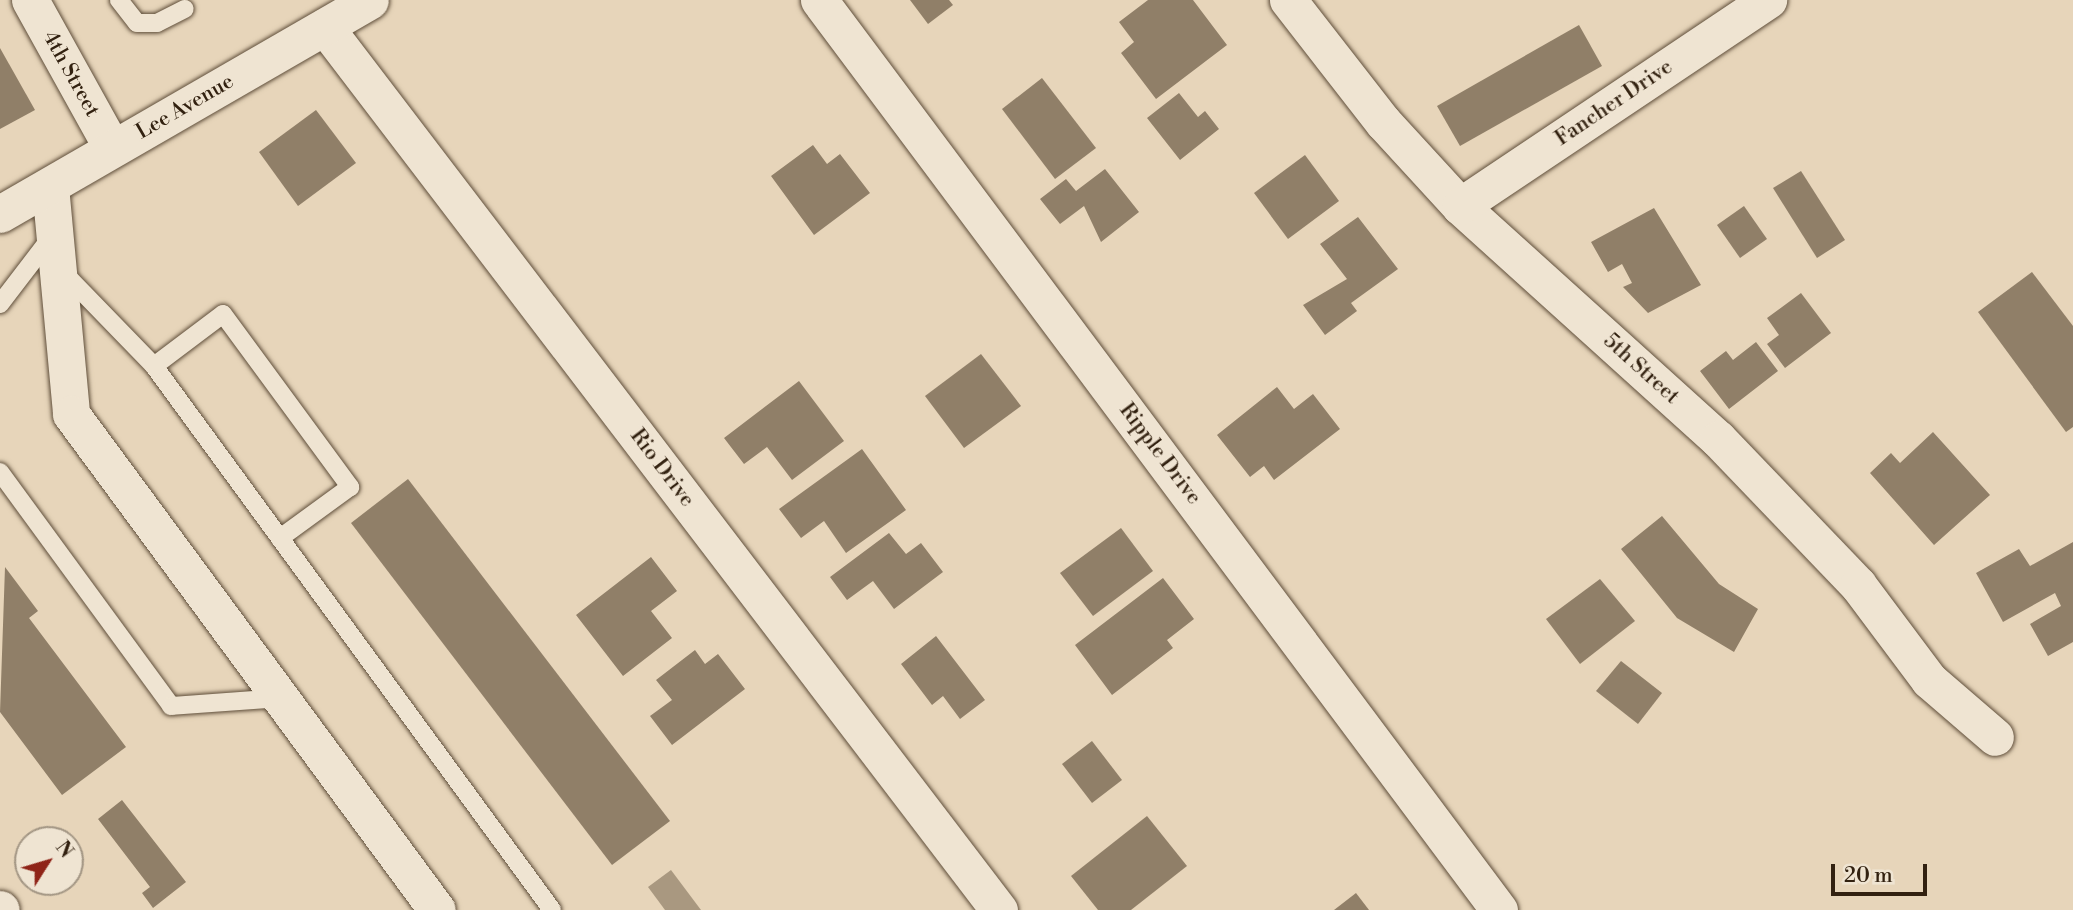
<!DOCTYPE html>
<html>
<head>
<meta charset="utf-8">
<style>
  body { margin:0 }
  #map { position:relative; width:2073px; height:910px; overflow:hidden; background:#e7d5ba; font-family:"Libre Bodoni",serif }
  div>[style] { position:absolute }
  .water>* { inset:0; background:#a99880 }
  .building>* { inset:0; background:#907f68 }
  .roads { filter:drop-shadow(0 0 2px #5f4e3a) drop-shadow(0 0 2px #5f4e3a) }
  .service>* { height:18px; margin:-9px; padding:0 9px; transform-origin:9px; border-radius:9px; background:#efe4d2 }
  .minor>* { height:37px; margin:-18.5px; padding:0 18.5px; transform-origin:18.5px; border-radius:18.5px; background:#efe4d2 }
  span { translate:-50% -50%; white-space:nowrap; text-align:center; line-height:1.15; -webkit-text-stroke:5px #efe4d2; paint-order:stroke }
  .street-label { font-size:21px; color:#322110 }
  .north { position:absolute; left:14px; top:826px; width:70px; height:70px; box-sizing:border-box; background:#efe4d2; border:2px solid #a39684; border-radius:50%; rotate:53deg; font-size:19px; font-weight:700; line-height:28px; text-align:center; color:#322110 }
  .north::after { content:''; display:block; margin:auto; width:24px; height:32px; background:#8f2418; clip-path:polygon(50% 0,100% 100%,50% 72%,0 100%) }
  .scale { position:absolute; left:1831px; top:864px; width:96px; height:32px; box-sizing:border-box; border:4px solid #322110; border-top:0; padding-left:9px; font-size:21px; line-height:24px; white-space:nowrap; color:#322110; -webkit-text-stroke:5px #efe4d2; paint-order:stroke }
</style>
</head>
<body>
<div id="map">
  <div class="water">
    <div style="clip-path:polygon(671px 870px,701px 910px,665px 910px,648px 887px)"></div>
  </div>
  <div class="building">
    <div style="clip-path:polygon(910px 0,949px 0,953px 5px,928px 24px)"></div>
    <div style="clip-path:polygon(1148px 0,1193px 0,1227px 45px,1156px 99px,1121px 53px,1134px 42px,1119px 22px)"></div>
    <div style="clip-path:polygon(1579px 25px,1602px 66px,1460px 146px,1437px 106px)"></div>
    <div style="clip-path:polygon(0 48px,35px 110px,0 129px)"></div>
    <div style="clip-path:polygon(1042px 78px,1096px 148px,1055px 179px,1002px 109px)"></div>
    <div style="clip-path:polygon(1179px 93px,1198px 117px,1205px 111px,1219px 129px,1180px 160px,1147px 118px)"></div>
    <div style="clip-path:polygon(316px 110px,356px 163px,298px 206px,259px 152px)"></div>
    <div style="clip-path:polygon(813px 145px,827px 164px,840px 154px,870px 193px,814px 235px,771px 176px)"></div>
    <div style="clip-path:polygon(1305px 155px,1339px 201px,1288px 239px,1254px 193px)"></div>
    <div style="clip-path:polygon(1105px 169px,1139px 212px,1101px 242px,1084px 206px,1060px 224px,1040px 199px,1066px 179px,1076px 191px)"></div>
    <div style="clip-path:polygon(1801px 171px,1845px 240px,1817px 258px,1773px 188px)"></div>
    <div style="clip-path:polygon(1744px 206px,1767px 239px,1740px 258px,1717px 225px)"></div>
    <div style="clip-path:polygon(1654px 208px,1701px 285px,1648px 313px,1623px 287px,1632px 283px,1622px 264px,1608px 272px,1591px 242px)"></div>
    <div style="clip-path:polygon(1358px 217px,1398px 269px,1351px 303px,1357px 311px,1325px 335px,1303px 305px,1347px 279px,1320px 244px)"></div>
    <div style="clip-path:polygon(2032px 272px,2073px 326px,2073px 427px,2066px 432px,1978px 312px)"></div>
    <div style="clip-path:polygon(1801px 293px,1831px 333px,1785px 368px,1767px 344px,1779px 335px,1767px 318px)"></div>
    <div style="clip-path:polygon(1756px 342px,1778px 371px,1729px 409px,1700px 371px,1726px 351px,1733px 360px)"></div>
    <div style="clip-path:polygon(981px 354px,1021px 406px,964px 448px,925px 396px)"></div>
    <div style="clip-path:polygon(799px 381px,844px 441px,792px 480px,767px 447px,744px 464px,724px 438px)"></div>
    <div style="clip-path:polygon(1277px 387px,1294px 409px,1313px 394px,1340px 429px,1274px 480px,1264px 466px,1250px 477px,1217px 435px)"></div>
    <div style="clip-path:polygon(1933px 432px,1990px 495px,1934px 545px,1870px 473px,1891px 453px,1900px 463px)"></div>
    <div style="clip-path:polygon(862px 449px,906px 510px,846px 553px,824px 521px,801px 538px,779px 509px)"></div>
    <div style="clip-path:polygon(408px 479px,670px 821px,612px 865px,351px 523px)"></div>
    <div style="clip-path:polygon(1662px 516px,1719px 584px,1758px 609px,1734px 652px,1677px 618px,1621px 549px)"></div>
    <div style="clip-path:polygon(1121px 528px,1153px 571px,1093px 616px,1060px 573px)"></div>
    <div style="clip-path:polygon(889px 533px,906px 554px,921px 543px,943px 572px,894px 609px,873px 581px,847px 600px,830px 577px)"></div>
    <div style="clip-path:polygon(2073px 542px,2073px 642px,2048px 656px,2030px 624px,2061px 606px,2055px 593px,2003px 622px,1976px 573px,2019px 549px,2030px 566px)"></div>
    <div style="clip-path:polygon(651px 557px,677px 591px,651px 611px,672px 638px,623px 676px,576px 615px)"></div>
    <div style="clip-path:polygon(5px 567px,38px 611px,29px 618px,126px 747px,62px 795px,0 712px)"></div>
    <div style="clip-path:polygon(1163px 578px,1194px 619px,1167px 640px,1173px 648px,1112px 695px,1075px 645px)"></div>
    <div style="clip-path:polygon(1600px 579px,1635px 621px,1580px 664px,1546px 619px)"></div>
    <div style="clip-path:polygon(936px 636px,985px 700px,960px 719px,943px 696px,932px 705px,901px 664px)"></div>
    <div style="clip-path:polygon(695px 650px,705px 664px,718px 654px,745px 689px,672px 745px,650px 716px,672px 700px,656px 680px)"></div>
    <div style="clip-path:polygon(1621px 661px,1662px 693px,1638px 724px,1596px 691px)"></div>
    <div style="clip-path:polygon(1092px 741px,1122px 780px,1092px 803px,1062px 764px)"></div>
    <div style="clip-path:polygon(122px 800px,186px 882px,153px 908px,142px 893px,150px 887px,98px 819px)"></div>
    <div style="clip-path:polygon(1147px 816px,1187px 866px,1131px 910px,1098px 910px,1071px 876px)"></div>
    <div style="clip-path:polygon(1356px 893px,1369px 910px,1334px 910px)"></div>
  </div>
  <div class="roads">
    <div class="service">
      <div style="left:119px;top:0;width:29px;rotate:52deg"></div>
      <div style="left:137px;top:23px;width:20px"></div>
      <div style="left:157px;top:23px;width:31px;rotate:-27deg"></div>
      <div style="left:62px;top:271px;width:132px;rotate:45.9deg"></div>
      <div style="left:154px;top:366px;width:674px;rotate:53.81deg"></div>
      <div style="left:0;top:304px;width:86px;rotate:-52.6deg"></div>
      <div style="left:154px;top:366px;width:86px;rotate:-37deg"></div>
      <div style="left:223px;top:314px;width:215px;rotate:53.7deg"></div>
      <div style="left:350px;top:487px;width:87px;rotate:143.9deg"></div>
      <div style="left:0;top:472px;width:290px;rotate:53.8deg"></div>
      <div style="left:171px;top:706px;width:112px;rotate:-4.1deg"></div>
    </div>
    <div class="minor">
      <div style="left:30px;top:0;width:169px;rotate:61deg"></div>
      <div style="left:819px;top:0;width:1136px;rotate:53.23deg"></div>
      <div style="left:1288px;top:0;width:155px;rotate:52.1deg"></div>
      <div style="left:1383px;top:122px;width:114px;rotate:47.5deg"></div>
      <div style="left:1460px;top:206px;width:348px;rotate:42.1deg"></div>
      <div style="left:1718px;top:439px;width:202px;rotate:46.2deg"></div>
      <div style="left:1858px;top:585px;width:119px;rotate:53.2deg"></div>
      <div style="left:1929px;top:680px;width:87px;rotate:40.8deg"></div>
      <div style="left:325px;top:27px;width:1111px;rotate:52.65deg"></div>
      <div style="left:50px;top:186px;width:229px;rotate:84.7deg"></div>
      <div style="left:71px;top:414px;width:616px;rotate:53.58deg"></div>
      <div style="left:1460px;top:206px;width:371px;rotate:-33.8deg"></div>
      <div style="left:0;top:214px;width:427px;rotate:-30deg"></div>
      <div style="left:0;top:909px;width:1px;rotate:45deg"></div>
    </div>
  </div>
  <div class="street-label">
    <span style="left:71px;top:74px;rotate:61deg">4th Street</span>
    <span style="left:1614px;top:103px;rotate:-34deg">Fancher Drive</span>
    <span style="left:185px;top:107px;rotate:-30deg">Lee Avenue</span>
    <span style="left:1641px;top:369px;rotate:42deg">5th Street</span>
    <span style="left:1160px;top:454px;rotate:53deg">Ripple Drive</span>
    <span style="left:662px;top:468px;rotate:53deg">Rio Drive</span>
  </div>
  <div class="north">N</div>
  <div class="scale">20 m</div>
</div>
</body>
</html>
